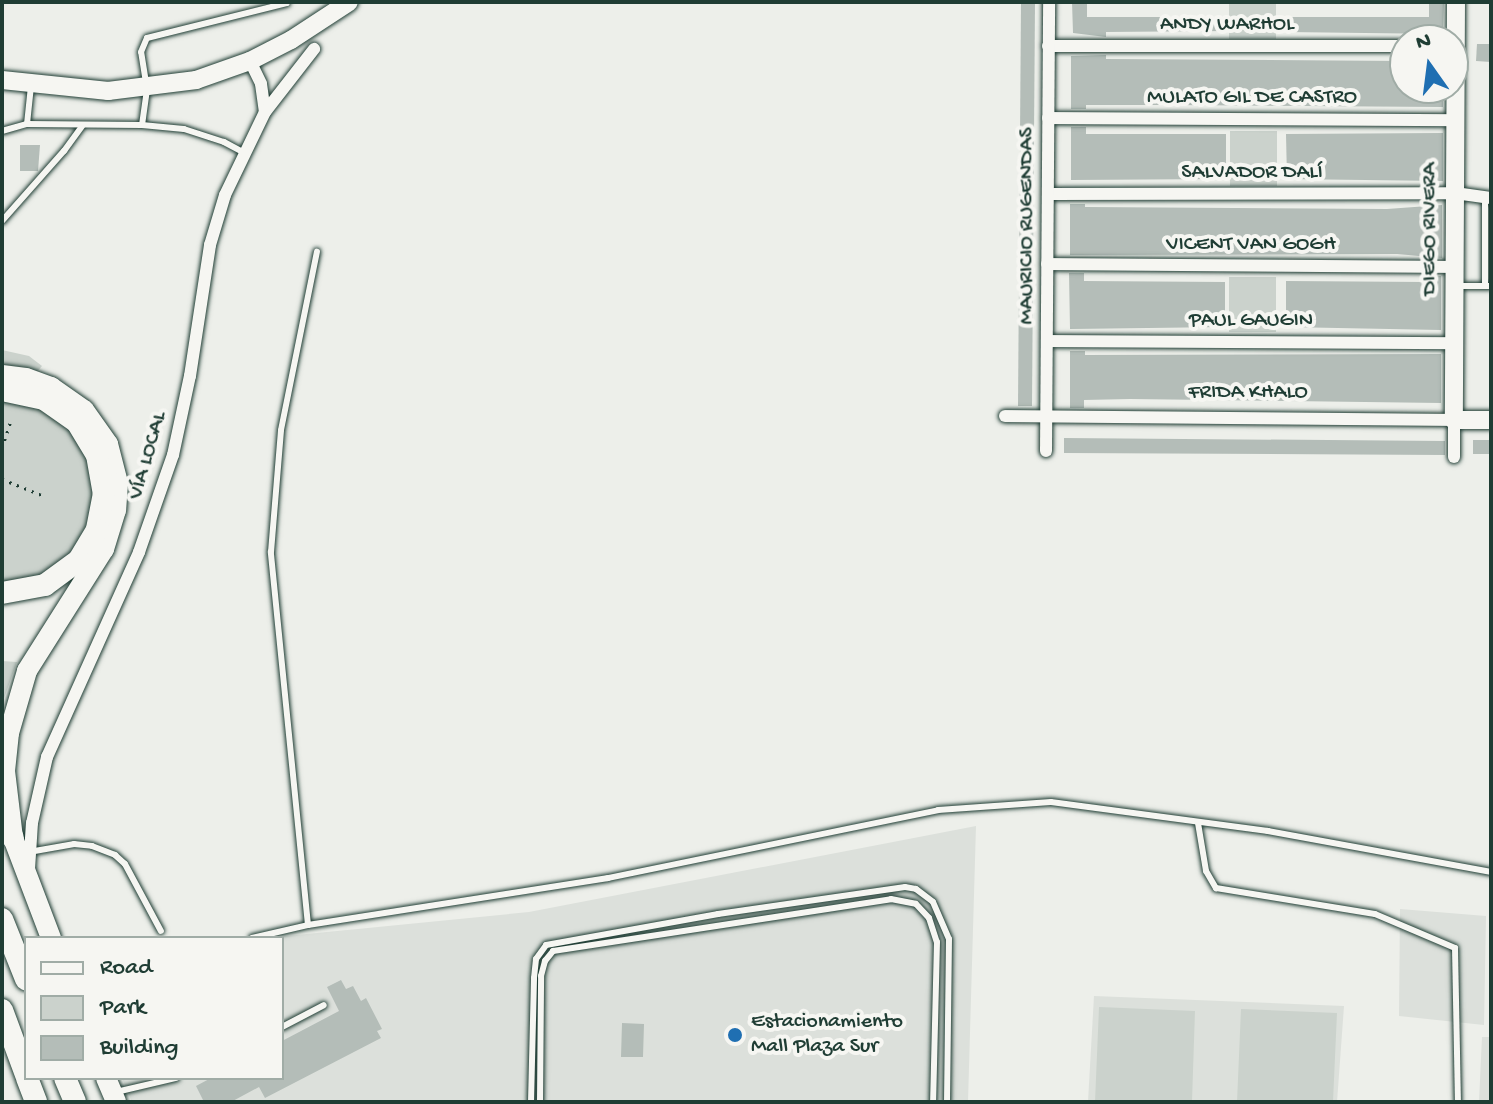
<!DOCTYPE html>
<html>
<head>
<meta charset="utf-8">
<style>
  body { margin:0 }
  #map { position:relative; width:1493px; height:1104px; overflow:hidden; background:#edefea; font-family:"Gochi Hand",sans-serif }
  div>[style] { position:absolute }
  .built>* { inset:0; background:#dce0db }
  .green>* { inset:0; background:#cbd2cc }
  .building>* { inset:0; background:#b4bdb8 }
  .path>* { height:3px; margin-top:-1.5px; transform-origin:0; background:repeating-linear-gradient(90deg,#1f3d34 0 2px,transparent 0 8px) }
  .roads { filter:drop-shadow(0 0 2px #1f3d34) drop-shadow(0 0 2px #1f3d34) }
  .lane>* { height:6px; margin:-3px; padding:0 3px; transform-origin:3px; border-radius:3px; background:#f6f6f2 }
  .street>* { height:12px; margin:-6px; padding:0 6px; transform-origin:6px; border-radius:6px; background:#f6f6f2 }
  .secondary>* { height:18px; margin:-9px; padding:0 9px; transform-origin:9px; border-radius:9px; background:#f6f6f2 }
  .primary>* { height:20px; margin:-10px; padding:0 10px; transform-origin:10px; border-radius:10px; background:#f6f6f2 }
  .highway>* { height:22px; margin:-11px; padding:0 11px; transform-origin:11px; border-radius:11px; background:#f6f6f2 }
  .dots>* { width:22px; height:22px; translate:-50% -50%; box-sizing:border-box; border:4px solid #f6f6f2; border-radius:50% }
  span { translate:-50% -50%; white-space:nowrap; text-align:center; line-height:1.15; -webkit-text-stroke:8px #f6f6f2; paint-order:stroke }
  .street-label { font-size:22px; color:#1f3d34 }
  .poi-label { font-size:22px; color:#1f3d34 }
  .left { translate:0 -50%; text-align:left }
  .frame { position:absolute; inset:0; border:4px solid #1f3d34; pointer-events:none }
  .legend { position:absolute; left:24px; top:936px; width:260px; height:144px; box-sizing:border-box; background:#f6f6f2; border:2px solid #a0aca6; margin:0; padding:10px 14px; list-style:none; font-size:24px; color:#1f3d34 }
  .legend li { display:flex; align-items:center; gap:16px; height:40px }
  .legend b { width:40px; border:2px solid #a0aca6 }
  .north { position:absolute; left:1389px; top:24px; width:80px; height:80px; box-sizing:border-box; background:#f6f6f2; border:2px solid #a0aca6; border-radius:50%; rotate:346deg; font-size:22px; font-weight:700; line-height:32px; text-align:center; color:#1f3d34 }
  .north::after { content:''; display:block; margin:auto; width:28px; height:36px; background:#1f6fb2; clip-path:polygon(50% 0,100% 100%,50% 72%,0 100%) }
</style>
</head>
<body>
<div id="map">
  <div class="built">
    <div style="clip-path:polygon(976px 826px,968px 1102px,132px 1102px,122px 1078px,282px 1078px,282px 938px,266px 938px,529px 912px)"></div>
    <div style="clip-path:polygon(1400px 909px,1486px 916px,1484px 1025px,1399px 1016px)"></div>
    <div style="clip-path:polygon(1094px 996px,1344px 1006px,1337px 1102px,1088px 1102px)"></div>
    <div style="clip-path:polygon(1482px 1037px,1491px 1037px,1491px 1102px,1479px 1102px)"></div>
  </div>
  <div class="green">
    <div style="clip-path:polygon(1229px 2px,1276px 2px,1276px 39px,1229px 39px)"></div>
    <div style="clip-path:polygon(1230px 131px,1277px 131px,1277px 186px,1230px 186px)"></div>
    <div style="clip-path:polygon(1229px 277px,1276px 277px,1276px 332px,1229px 332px)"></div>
    <div style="clip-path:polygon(2px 350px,29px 356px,42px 366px,36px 373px,2px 372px)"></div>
    <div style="clip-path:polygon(2px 400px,31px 402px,72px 431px,86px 455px,93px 487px,92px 508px,81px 538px,64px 560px,44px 574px,2px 584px)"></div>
    <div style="clip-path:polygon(2px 661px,17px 662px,2px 704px)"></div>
    <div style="clip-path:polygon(1099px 1007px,1195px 1011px,1192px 1102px,1095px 1102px)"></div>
    <div style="clip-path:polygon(1241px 1009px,1337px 1013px,1333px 1102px,1237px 1102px)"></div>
  </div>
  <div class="building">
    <div style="clip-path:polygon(1021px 2px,1035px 2px,1032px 406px,1018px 406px)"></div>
    <div style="clip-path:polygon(1072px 2px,1087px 2px,1087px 17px,1227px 17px,1227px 31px,1106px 32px,1106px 37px,1073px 33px)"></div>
    <div style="clip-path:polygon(1429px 2px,1444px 2px,1443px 34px,1287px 32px,1287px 17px,1429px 17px)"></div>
    <div style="clip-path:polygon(1477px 44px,1491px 44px,1491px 62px,1476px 61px)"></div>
    <div style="clip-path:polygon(1106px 55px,1106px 59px,1405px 61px,1405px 91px,1443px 88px,1443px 107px,1173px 105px,1086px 105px,1086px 109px,1071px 109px,1071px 56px)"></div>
    <div style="clip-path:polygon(1071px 127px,1086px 127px,1086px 134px,1226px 134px,1226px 179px,1071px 180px)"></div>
    <div style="clip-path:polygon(1443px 133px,1443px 181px,1287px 179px,1286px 134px)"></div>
    <div style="clip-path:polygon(20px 145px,40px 145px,38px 171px,20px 171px)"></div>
    <div style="clip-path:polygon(1070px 204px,1085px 204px,1085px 207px,1387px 209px,1442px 205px,1442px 258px,1397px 254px,1070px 255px)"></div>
    <div style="clip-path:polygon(1069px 273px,1084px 273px,1084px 281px,1225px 282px,1225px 327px,1070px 329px)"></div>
    <div style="clip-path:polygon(1428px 276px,1441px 276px,1441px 330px,1286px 327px,1286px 281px,1427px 282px)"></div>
    <div style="clip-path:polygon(1070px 351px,1085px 351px,1085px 355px,1441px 354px,1441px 403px,1130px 399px,1084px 400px,1084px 408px,1070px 408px)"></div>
    <div style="clip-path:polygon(1064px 438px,1445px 441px,1445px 455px,1064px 453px)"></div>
    <div style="clip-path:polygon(1473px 440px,1491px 440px,1491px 454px,1473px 454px)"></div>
    <div style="clip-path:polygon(341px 980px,346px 989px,353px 986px,361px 1001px,366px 998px,382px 1029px,377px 1031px,381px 1038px,265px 1098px,259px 1087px,231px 1102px,204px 1102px,196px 1086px,211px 1078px,282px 1078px,282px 1041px,339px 1011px,327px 987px)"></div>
    <div style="clip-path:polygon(622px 1023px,644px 1024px,643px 1057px,621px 1057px)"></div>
  </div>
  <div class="path">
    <div style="left:2px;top:448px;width:29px;rotate:-72deg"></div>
    <div style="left:2px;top:479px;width:45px;rotate:22deg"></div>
  </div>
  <div class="roads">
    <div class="lane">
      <div style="left:27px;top:124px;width:36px;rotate:-84deg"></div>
      <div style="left:142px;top:125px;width:36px;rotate:-82deg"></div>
      <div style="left:147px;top:89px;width:37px;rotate:-99deg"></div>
      <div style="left:141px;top:52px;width:15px;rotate:-67deg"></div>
      <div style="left:147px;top:38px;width:144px;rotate:-14deg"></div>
      <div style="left:2px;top:131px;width:26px;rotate:-16deg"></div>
      <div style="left:27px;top:124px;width:115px;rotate:0.5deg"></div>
      <div style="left:142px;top:125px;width:42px;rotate:5.4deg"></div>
      <div style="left:184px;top:129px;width:42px;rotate:18deg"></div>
      <div style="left:224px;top:142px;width:21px;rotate:28deg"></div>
      <div style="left:1485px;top:197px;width:89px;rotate:90deg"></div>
      <div style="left:2px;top:221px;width:94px;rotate:-48.5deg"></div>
      <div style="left:64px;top:151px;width:31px;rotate:-54deg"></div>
      <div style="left:1459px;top:286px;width:32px"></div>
      <div style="left:1198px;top:823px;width:49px;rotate:80.5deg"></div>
      <div style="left:1206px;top:871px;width:20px;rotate:60deg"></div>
      <div style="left:1216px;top:888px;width:161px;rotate:9.3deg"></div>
      <div style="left:1375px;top:914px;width:87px;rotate:23deg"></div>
      <div style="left:1455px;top:948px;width:154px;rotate:88.9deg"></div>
      <div style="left:29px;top:852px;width:46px;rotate:-10.1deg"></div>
      <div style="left:74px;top:844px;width:18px;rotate:6deg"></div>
      <div style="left:92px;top:846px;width:25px;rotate:21deg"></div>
      <div style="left:115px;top:855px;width:13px;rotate:42deg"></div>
      <div style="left:125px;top:864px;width:76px;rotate:61.8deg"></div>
      <div style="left:308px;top:925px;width:375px;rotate:-95.7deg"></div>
      <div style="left:271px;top:552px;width:122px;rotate:-85.3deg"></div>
      <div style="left:281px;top:430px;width:182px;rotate:-78.6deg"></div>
      <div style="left:252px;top:938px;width:57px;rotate:-13.1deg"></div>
      <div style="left:308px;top:925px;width:304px;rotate:-8.9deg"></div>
      <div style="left:608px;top:878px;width:337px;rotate:-11.6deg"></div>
      <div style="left:938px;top:810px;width:113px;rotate:-4deg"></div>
      <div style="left:1051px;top:802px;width:219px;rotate:7.6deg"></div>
      <div style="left:1268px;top:831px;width:227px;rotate:10.4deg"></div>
      <div style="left:282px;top:1027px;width:47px;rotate:-27.6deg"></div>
      <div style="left:116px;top:1092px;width:62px;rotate:-13.1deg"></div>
      <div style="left:531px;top:1102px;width:124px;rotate:-88.6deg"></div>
      <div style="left:534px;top:978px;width:19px;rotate:-84deg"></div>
      <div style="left:536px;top:959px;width:17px;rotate:-54deg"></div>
      <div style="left:546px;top:945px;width:175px;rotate:-10.2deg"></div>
      <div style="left:718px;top:914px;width:189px;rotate:-8.2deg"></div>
      <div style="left:905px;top:887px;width:11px;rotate:10deg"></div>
      <div style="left:916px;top:889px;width:21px;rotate:37deg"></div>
      <div style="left:933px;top:902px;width:40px;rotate:66.6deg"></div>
      <div style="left:949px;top:939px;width:163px;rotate:90.7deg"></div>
      <div style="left:540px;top:1102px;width:126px;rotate:-89.5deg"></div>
      <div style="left:541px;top:976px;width:16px;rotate:-75deg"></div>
      <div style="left:545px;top:961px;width:13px;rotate:-51deg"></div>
      <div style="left:553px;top:951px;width:342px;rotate:-8.7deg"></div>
      <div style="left:891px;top:899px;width:25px;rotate:11deg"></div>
      <div style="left:916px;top:904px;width:19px;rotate:47deg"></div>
      <div style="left:929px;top:918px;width:25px;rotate:72deg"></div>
      <div style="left:937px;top:942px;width:160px;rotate:91.4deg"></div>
    </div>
    <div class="street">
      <div style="left:1048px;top:46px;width:357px"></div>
      <div style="left:250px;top:61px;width:25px;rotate:64deg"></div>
      <div style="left:261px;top:84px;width:28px;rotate:82deg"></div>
      <div style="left:1048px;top:118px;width:408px;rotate:0.3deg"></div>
      <div style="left:1048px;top:194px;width:407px;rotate:-0.1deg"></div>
      <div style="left:1455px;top:193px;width:36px;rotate:8deg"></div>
      <div style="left:1047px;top:264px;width:408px;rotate:0.4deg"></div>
      <div style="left:1047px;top:341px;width:408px;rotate:0.3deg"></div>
      <div style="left:1005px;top:416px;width:449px;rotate:0.5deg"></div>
      <div style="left:1454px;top:420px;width:37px;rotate:90deg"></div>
      <div style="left:1046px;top:451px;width:449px;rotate:-89.6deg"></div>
      <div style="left:29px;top:869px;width:46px;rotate:-86.3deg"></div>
      <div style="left:32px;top:823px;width:68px;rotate:-77.2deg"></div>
      <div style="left:47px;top:757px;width:225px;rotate:-65.8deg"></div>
      <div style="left:139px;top:552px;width:103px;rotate:-70.7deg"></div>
      <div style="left:173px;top:455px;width:81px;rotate:-77.9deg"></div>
      <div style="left:190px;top:376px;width:133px;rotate:-81.3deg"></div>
      <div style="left:210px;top:245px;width:52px;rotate:-73.3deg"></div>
      <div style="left:225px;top:195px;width:92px;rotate:-64.3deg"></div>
      <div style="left:265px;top:112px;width:80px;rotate:-52.1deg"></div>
    </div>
    <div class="secondary">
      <div style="left:1456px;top:2px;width:418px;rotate:90.3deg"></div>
      <div style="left:1454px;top:420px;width:37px"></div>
      <div style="left:2px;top:80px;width:107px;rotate:5.9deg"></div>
      <div style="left:108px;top:91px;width:89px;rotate:-7.1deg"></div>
      <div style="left:196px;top:80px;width:57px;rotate:-19.4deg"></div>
      <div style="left:250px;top:61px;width:46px;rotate:-27.1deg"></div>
      <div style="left:291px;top:40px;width:69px;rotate:-33.2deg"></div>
    </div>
    <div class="primary">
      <div style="left:2px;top:375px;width:24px;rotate:7deg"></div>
      <div style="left:26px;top:378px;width:27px;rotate:20deg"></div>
      <div style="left:51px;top:387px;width:40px;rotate:34.9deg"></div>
      <div style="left:84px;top:410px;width:42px;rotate:54.8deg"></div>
      <div style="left:108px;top:444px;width:40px;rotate:75.6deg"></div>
      <div style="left:118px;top:483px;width:27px;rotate:94deg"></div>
      <div style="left:116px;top:510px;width:41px;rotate:107.1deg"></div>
      <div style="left:104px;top:549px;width:144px;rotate:122.3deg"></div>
      <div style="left:27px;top:671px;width:65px;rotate:106.2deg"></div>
      <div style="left:9px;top:733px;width:38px;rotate:96deg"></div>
      <div style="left:5px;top:771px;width:67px;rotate:83.2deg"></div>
      <div style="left:13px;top:838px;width:107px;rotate:69.2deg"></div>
      <div style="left:106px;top:1078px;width:26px;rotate:67deg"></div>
    </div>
    <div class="highway">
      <div style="left:2px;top:390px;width:43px;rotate:12.1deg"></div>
      <div style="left:44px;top:399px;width:40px;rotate:34.9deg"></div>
      <div style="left:77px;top:422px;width:39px;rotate:59deg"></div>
      <div style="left:97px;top:455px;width:39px;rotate:80deg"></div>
      <div style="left:104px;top:493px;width:38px;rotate:101deg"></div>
      <div style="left:97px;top:530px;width:35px;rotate:121deg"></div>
      <div style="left:79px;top:560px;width:42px;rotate:143.7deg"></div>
      <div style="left:45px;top:585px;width:44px;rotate:169.5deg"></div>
      <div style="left:2px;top:811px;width:29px;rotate:68deg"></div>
      <div style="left:2px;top:919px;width:65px;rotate:68.2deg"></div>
      <div style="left:2px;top:1010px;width:69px;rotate:69.7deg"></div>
      <div style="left:27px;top:1078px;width:26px;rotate:69deg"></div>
      <div style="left:65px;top:1078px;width:26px;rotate:67deg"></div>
    </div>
  </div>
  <div class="dots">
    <div style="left:735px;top:1035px;background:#1f6fb2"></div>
  </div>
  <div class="street-label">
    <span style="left:1227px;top:26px">ANDY WARHOL</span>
    <span style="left:1252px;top:99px">MULATO GIL DE CASTRO</span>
    <span style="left:1252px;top:174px">SALVADOR DALÍ</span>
    <span style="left:1028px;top:226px;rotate:-90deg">MAURICIO RUGENDAS</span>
    <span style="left:1431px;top:229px;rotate:-90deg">DIEGO RIVERA</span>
    <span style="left:1251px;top:246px">VICENT VAN GOGH</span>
    <span style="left:1251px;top:322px">PAUL GAUGIN</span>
    <span style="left:1248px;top:394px">FRIDA KHALO</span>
    <span style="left:149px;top:456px;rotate:-74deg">VÍA LOCAL</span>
  </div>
  <div class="poi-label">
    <span class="left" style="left:751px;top:1035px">Estacionamiento<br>Mall Plaza Sur</span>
  </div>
  <div class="frame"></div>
  <ul class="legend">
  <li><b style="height:10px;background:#f6f6f2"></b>Road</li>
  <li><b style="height:22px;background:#cbd2cc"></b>Park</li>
  <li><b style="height:22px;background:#b4bdb8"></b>Building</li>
  </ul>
  <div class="north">N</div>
</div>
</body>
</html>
